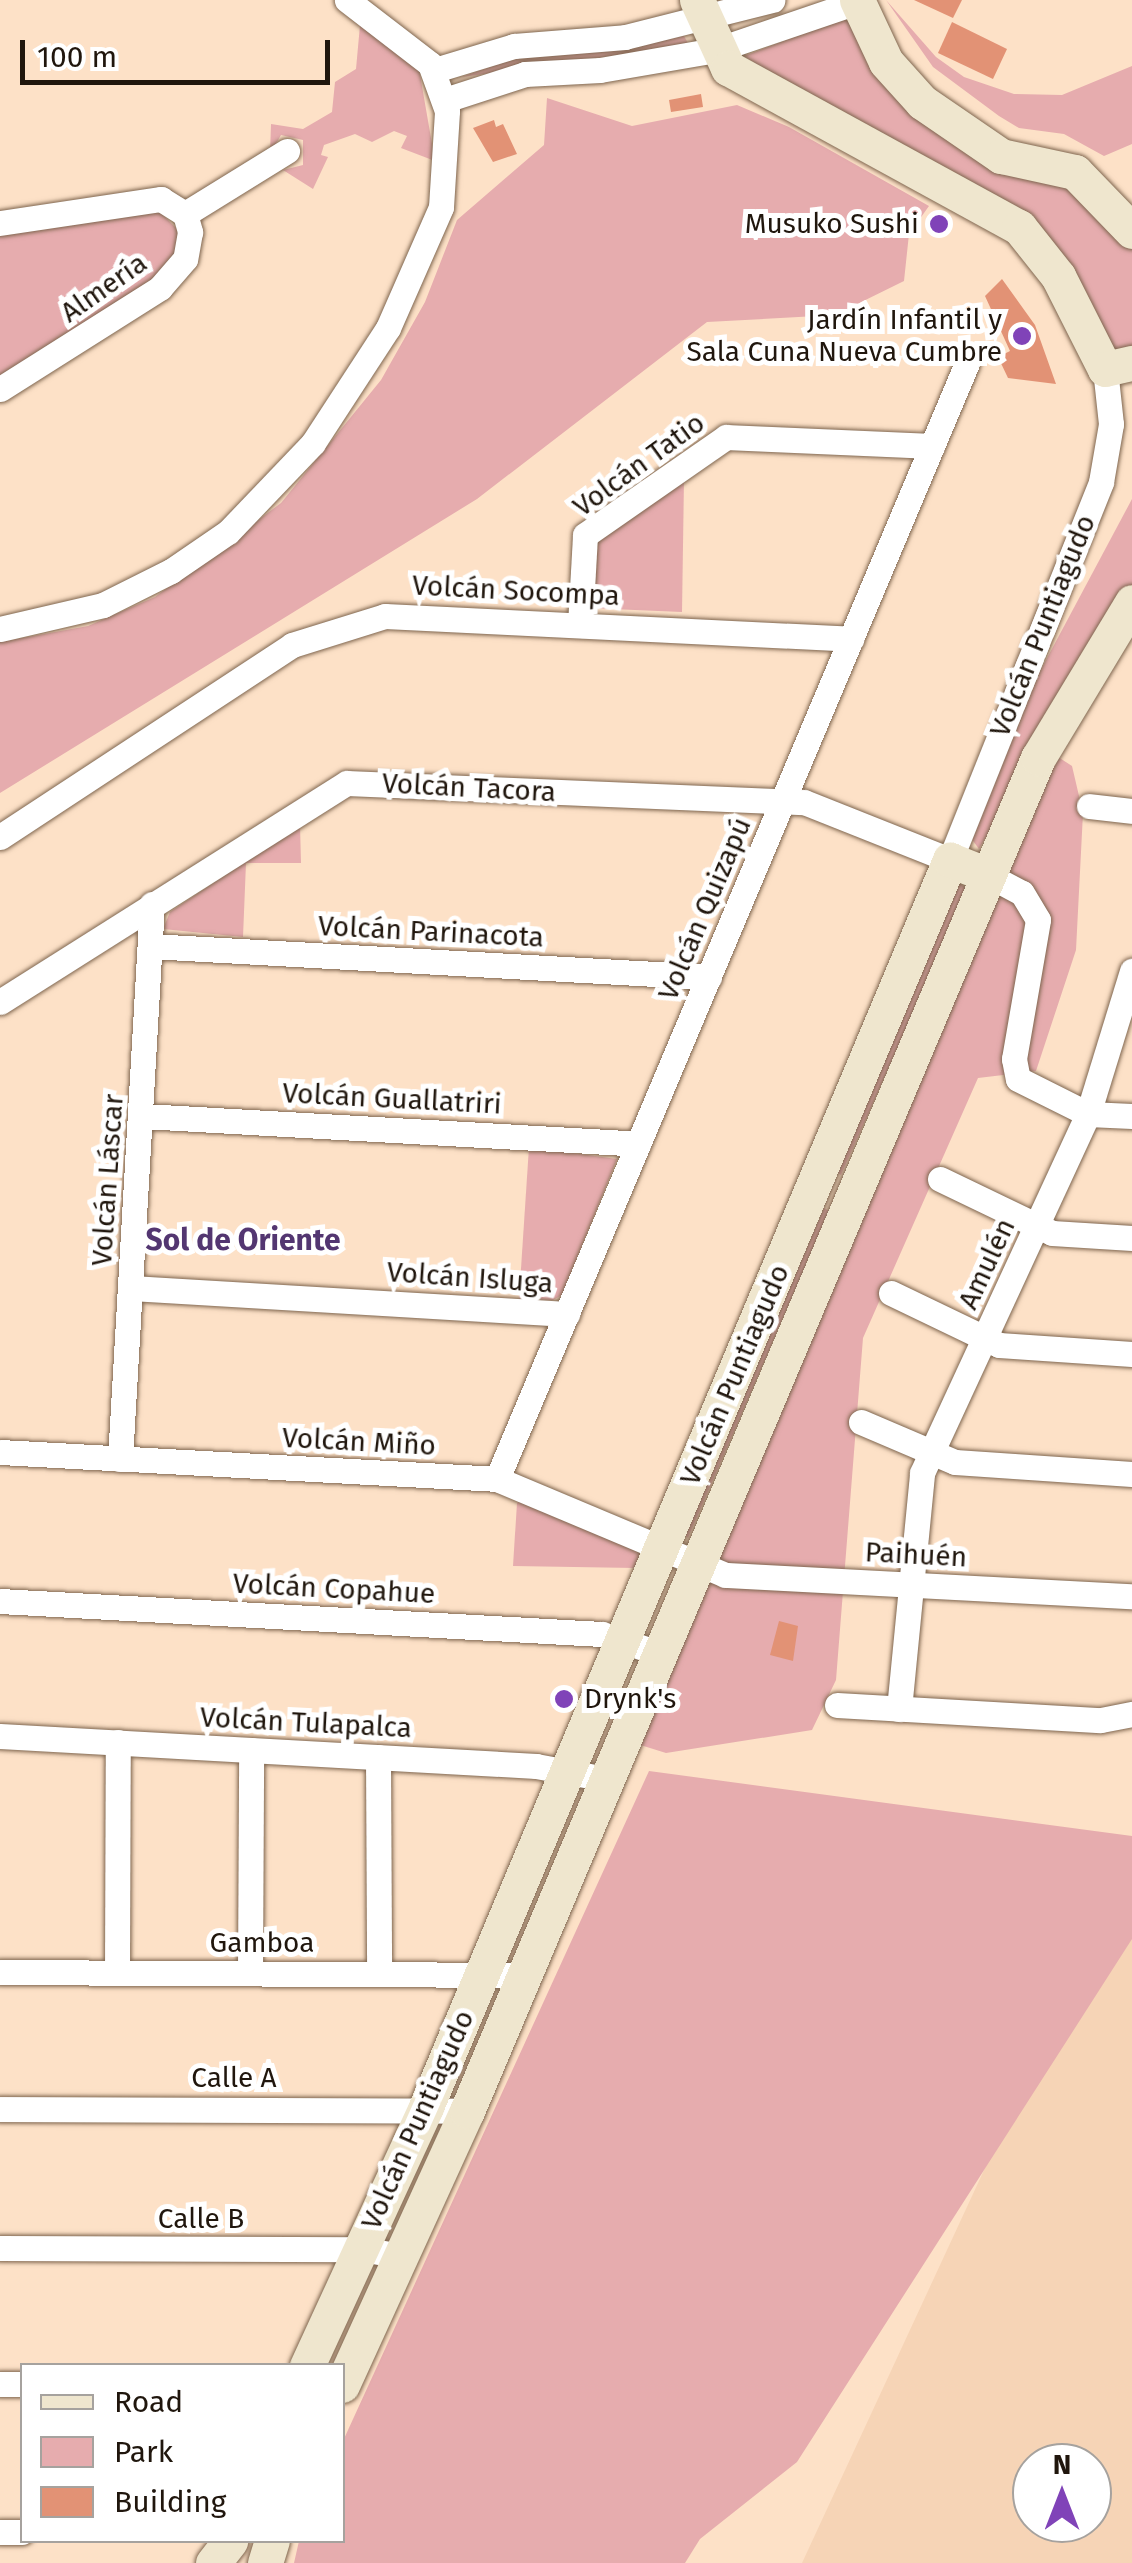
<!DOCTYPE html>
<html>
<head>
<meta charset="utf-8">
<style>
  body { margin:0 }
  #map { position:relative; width:1132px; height:2563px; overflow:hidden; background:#fde1c7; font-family:"Fira Sans",sans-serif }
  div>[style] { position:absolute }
  .built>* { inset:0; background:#f6d4b6 }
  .green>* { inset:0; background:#e6acae }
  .building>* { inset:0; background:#e29275 }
  .roads { filter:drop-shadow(0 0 2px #7e654e) drop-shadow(0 0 2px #7e654e) }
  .street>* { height:25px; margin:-12.5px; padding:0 12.5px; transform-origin:12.5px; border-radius:12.5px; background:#fff }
  .secondary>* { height:35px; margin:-17.5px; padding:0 17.5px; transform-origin:17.5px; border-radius:17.5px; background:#efe6ce }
  .dots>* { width:28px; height:28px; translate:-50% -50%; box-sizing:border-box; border:5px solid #fff; border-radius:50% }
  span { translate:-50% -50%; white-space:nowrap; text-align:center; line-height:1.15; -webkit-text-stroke:10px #fff; paint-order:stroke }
  .poi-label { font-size:28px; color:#20160d }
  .right { translate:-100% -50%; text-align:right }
  .left { translate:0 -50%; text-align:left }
  .street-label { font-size:28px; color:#20160d }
  .neighbourhood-label { font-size:30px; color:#533671; font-weight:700 }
  .legend { position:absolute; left:20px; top:2363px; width:325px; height:180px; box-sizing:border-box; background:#fff; border:2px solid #a6a29e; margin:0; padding:12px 18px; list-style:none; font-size:30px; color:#20160d }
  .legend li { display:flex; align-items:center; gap:20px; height:50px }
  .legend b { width:50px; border:2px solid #a6a29e }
  .north { position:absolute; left:1012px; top:2443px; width:100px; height:100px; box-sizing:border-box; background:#fff; border:2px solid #a6a29e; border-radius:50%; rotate:0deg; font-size:28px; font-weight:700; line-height:40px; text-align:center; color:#20160d }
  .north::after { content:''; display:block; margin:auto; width:35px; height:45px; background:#8043b8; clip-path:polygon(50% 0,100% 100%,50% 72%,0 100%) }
  .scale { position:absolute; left:20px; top:40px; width:310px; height:45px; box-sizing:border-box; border:5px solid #20160d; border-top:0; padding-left:12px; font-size:30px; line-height:35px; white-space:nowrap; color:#20160d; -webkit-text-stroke:8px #fff; paint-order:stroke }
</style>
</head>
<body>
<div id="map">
  <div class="built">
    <div style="clip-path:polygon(evenodd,1132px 1851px,1132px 2563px,802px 2563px,1073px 1978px,1132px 1851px,1032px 2463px,1092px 2463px,1092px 2523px,1032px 2523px,1032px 2463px)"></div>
  </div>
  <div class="green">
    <div style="clip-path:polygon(886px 0,936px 57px,964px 77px,1014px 94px,1062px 95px,1132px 66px,1132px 144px,1104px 156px,1064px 134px,1019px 128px,999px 116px,933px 67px)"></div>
    <div style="clip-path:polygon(852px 15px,870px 53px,1065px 179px,1132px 243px,1132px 351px,1116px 353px,1071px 272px,744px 56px)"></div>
    <div style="clip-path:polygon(360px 25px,419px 69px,435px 161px,401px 148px,407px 136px,394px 131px,372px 142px,355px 134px,324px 145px,321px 155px,328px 157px,313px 189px,283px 170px,303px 165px,303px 140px,281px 135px,270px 154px,271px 124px,303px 129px,332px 112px,335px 82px,356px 69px)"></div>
    <div style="clip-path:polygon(684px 36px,689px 45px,462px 77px,523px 55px,625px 48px)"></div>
    <div style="clip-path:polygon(547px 98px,632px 126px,737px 105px,789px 127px,929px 206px,909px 234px,904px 281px,835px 315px,707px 322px,477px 499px,0 793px,0 642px,88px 626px,155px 597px,281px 503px,381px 380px,425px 302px,457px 220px,544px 145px)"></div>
    <div style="clip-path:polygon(158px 210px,178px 230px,178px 249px,162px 273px,0 377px,0 233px)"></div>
    <div style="clip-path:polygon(684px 479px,682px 612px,588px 608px,589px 547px)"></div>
    <div style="clip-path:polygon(1132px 499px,1132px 585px,979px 849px,971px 838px,1038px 675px)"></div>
    <div style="clip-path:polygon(1052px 753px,1072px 766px,1083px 813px,1076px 950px,1036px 1071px,978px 1078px,863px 1338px,836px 1680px,812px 1730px,666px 1753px,634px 1743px)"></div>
    <div style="clip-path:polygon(300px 825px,301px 863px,246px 863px,243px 937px,163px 929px,170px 912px)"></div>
    <div style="clip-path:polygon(957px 882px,968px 889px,841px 1175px,838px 1173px)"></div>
    <div style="clip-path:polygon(529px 1147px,617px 1159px,562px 1295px,553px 1300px,519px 1299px)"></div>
    <div style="clip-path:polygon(824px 1208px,829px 1211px,688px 1538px,683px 1533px)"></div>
    <div style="clip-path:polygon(523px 1500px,643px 1547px,635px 1568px,513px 1566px,517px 1503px)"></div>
    <div style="clip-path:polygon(649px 1771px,1132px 1836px,1132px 1939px,797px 2462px,700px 2539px,685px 2563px,294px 2563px,299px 2541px,342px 2540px,343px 2441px)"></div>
  </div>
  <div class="building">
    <div style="clip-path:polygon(914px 0,962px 0,953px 18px)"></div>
    <div style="clip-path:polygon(952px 22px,1007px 49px,993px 79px,938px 53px)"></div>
    <div style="clip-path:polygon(701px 94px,703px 107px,671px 112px,669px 100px)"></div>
    <div style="clip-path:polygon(494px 120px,496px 127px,503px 124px,517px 154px,493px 162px,473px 128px)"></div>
    <div style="clip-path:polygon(1002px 279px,1035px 325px,1056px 384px,1008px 378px,998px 357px,1010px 351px,985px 296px)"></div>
    <div style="clip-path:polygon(779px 1621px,798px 1626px,793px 1661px,770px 1655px)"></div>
  </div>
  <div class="roads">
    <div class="street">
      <div style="left:435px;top:70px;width:83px;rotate:-16.9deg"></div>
      <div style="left:514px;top:46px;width:111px;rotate:-4.6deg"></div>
      <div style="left:625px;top:37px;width:152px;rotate:-14.1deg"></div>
      <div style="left:445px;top:100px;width:84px;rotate:-18deg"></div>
      <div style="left:525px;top:74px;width:75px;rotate:-3.1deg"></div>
      <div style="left:600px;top:70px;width:118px;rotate:-9.8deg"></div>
      <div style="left:716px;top:50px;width:149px;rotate:-18.8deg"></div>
      <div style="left:185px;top:214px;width:120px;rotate:-31.7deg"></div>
      <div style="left:0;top:223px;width:163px;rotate:-8.5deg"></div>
      <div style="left:161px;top:199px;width:28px;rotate:32deg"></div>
      <div style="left:185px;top:214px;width:19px;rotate:74deg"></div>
      <div style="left:190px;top:232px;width:27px;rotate:100deg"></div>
      <div style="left:185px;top:259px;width:38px;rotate:131deg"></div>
      <div style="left:160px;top:288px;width:189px;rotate:147.7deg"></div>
      <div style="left:580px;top:625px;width:90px;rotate:-86.8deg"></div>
      <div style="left:585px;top:535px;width:172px;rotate:-34.8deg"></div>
      <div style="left:726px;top:437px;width:206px;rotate:2.5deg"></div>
      <div style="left:0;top:629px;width:106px;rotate:-13.1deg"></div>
      <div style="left:103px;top:605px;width:76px;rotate:-26.6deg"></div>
      <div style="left:171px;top:571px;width:69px;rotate:-34.4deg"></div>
      <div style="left:228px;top:532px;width:123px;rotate:-46.3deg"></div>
      <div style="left:313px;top:443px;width:137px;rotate:-56.9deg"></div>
      <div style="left:388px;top:328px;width:132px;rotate:-66.3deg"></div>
      <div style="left:441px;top:207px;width:96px;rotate:-86.4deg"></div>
      <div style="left:447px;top:111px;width:50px;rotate:-109.9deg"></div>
      <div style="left:430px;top:64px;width:105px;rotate:-142.4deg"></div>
      <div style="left:1089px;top:806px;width:43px;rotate:6.6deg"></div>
      <div style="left:0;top:837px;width:349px;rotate:-33.3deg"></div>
      <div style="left:292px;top:645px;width:97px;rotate:-17.3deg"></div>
      <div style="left:385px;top:616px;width:467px;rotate:2.8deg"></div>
      <div style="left:988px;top:875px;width:38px;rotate:28deg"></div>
      <div style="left:1022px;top:893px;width:31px;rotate:59deg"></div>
      <div style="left:1038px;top:920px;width:141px;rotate:99.8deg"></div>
      <div style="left:1014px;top:1059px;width:20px;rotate:79deg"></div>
      <div style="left:1018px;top:1079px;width:78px;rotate:26.6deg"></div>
      <div style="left:1088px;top:1114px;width:44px;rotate:2.6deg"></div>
      <div style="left:150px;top:946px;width:560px;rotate:3.17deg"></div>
      <div style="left:0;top:1002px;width:410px;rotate:-32.3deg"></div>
      <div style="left:347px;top:783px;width:457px;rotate:2.4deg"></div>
      <div style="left:804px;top:802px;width:157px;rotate:21.7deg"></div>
      <div style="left:950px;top:860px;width:407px;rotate:-68.2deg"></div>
      <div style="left:1101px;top:482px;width:59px;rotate:-80.2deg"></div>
      <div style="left:1111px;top:424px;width:55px;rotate:-96.2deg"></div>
      <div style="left:143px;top:1116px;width:496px;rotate:3.2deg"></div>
      <div style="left:940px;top:1179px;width:124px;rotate:25.7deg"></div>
      <div style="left:1052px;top:1233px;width:80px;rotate:3.6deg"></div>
      <div style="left:131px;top:1288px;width:437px;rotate:3.4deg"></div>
      <div style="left:891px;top:1293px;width:120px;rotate:25.7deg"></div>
      <div style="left:999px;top:1345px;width:133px;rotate:3.9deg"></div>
      <div style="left:861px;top:1422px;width:102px;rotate:23.1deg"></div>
      <div style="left:955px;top:1462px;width:177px;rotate:3.9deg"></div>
      <div style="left:0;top:1452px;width:498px;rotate:3.1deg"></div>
      <div style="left:497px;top:1479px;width:247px;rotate:22.8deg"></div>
      <div style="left:725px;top:1575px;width:408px;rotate:3deg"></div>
      <div style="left:120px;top:1459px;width:556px;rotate:-86.7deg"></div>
      <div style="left:497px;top:1479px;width:1211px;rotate:-67.16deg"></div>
      <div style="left:0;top:1601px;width:603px;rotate:3.14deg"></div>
      <div style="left:602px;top:1634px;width:62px;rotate:18.7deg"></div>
      <div style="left:837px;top:1705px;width:264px;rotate:3.3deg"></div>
      <div style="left:1101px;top:1720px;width:32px;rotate:-11deg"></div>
      <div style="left:899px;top:1709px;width:237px;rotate:-84.4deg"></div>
      <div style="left:922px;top:1473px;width:396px;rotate:-65.2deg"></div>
      <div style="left:1088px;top:1114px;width:150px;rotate:-72.9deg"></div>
      <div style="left:0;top:1736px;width:537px;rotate:3.2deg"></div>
      <div style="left:536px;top:1766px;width:71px;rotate:10.5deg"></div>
      <div style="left:378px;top:1757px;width:217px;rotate:89.7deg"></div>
      <div style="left:0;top:1972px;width:525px;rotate:0.33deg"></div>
      <div style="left:117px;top:1973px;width:231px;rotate:-89.8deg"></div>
      <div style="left:250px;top:1973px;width:223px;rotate:-89.7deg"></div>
      <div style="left:0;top:2109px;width:467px;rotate:0.2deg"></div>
      <div style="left:0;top:2248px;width:361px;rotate:0.2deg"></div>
      <div style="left:361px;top:2249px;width:41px;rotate:9.9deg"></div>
      <div style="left:0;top:2384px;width:22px"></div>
      <div style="left:0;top:2532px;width:22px"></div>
    </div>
    <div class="secondary">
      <div style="left:697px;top:0;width:75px;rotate:65.5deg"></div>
      <div style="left:728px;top:68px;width:332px;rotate:28.7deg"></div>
      <div style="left:1019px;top:227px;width:63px;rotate:51.5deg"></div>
      <div style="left:1058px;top:276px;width:104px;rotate:63.2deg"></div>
      <div style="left:1105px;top:369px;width:28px;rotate:-13deg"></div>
      <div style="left:857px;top:0;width:68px;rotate:64.9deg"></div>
      <div style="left:886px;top:62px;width:54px;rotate:48deg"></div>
      <div style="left:922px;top:102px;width:96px;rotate:34.4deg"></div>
      <div style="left:1001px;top:156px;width:76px;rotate:12.2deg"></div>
      <div style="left:1075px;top:172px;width:82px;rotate:46deg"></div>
      <div style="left:307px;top:2366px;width:285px;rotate:-65.3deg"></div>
      <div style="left:426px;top:2107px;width:1353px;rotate:-67.21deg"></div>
      <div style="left:950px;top:860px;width:41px;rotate:21.5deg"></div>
      <div style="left:342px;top:2385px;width:301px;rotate:-65.5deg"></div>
      <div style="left:467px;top:2111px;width:1469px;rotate:-67.12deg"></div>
      <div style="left:1038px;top:758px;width:182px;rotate:-58.9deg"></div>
      <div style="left:213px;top:2563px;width:28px;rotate:-52deg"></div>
      <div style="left:265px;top:2563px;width:24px;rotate:-73deg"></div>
    </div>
  </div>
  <div class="dots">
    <div style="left:939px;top:224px;background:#8043b8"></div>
    <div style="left:1022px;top:336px;background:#8043b8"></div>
    <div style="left:564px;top:1699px;background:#8043b8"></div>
  </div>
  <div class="poi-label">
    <span class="right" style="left:919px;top:224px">Musuko Sushi</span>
    <span class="right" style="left:1002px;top:336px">Jardín Infantil y<br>Sala Cuna Nueva Cumbre</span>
    <span class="left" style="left:584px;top:1699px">Drynk's</span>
  </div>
  <div class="street-label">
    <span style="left:104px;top:288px;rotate:-35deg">Almería</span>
    <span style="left:639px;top:465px;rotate:-36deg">Volcán Tatio</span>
    <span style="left:516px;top:591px;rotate:3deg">Volcán Socompa</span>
    <span style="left:1043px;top:626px;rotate:-68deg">Volcán Puntiagudo</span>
    <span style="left:469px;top:788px;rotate:3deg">Volcán Tacora</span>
    <span style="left:705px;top:909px;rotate:-67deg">Volcán Quizapú</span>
    <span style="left:431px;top:932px;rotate:3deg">Volcán Parinacota</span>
    <span style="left:392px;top:1099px;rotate:3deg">Volcán Guallatriri</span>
    <span style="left:108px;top:1180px;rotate:-86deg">Volcán Láscar</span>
    <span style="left:987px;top:1264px;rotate:-65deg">Amulén</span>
    <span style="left:470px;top:1278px;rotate:4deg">Volcán Isluga</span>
    <span style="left:735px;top:1375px;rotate:-67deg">Volcán Puntiagudo</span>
    <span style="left:359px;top:1442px;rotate:3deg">Volcán Miño</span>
    <span style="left:916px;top:1555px;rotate:3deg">Paihuén</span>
    <span style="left:334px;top:1589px;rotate:3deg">Volcán Copahue</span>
    <span style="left:306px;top:1723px;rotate:3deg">Volcán Tulapalca</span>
    <span style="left:262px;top:1943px">Gamboa</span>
    <span style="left:234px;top:2078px">Calle A</span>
    <span style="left:418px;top:2120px;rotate:-66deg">Volcán Puntiagudo</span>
    <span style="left:201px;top:2219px">Calle B</span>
  </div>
  <div class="neighbourhood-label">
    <span style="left:243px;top:1240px">Sol de Oriente</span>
  </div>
  <ul class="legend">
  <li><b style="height:12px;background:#efe6ce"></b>Road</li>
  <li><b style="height:28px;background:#e6acae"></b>Park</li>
  <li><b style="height:28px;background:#e29275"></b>Building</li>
  </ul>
  <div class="north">N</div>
  <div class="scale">100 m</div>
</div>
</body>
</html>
